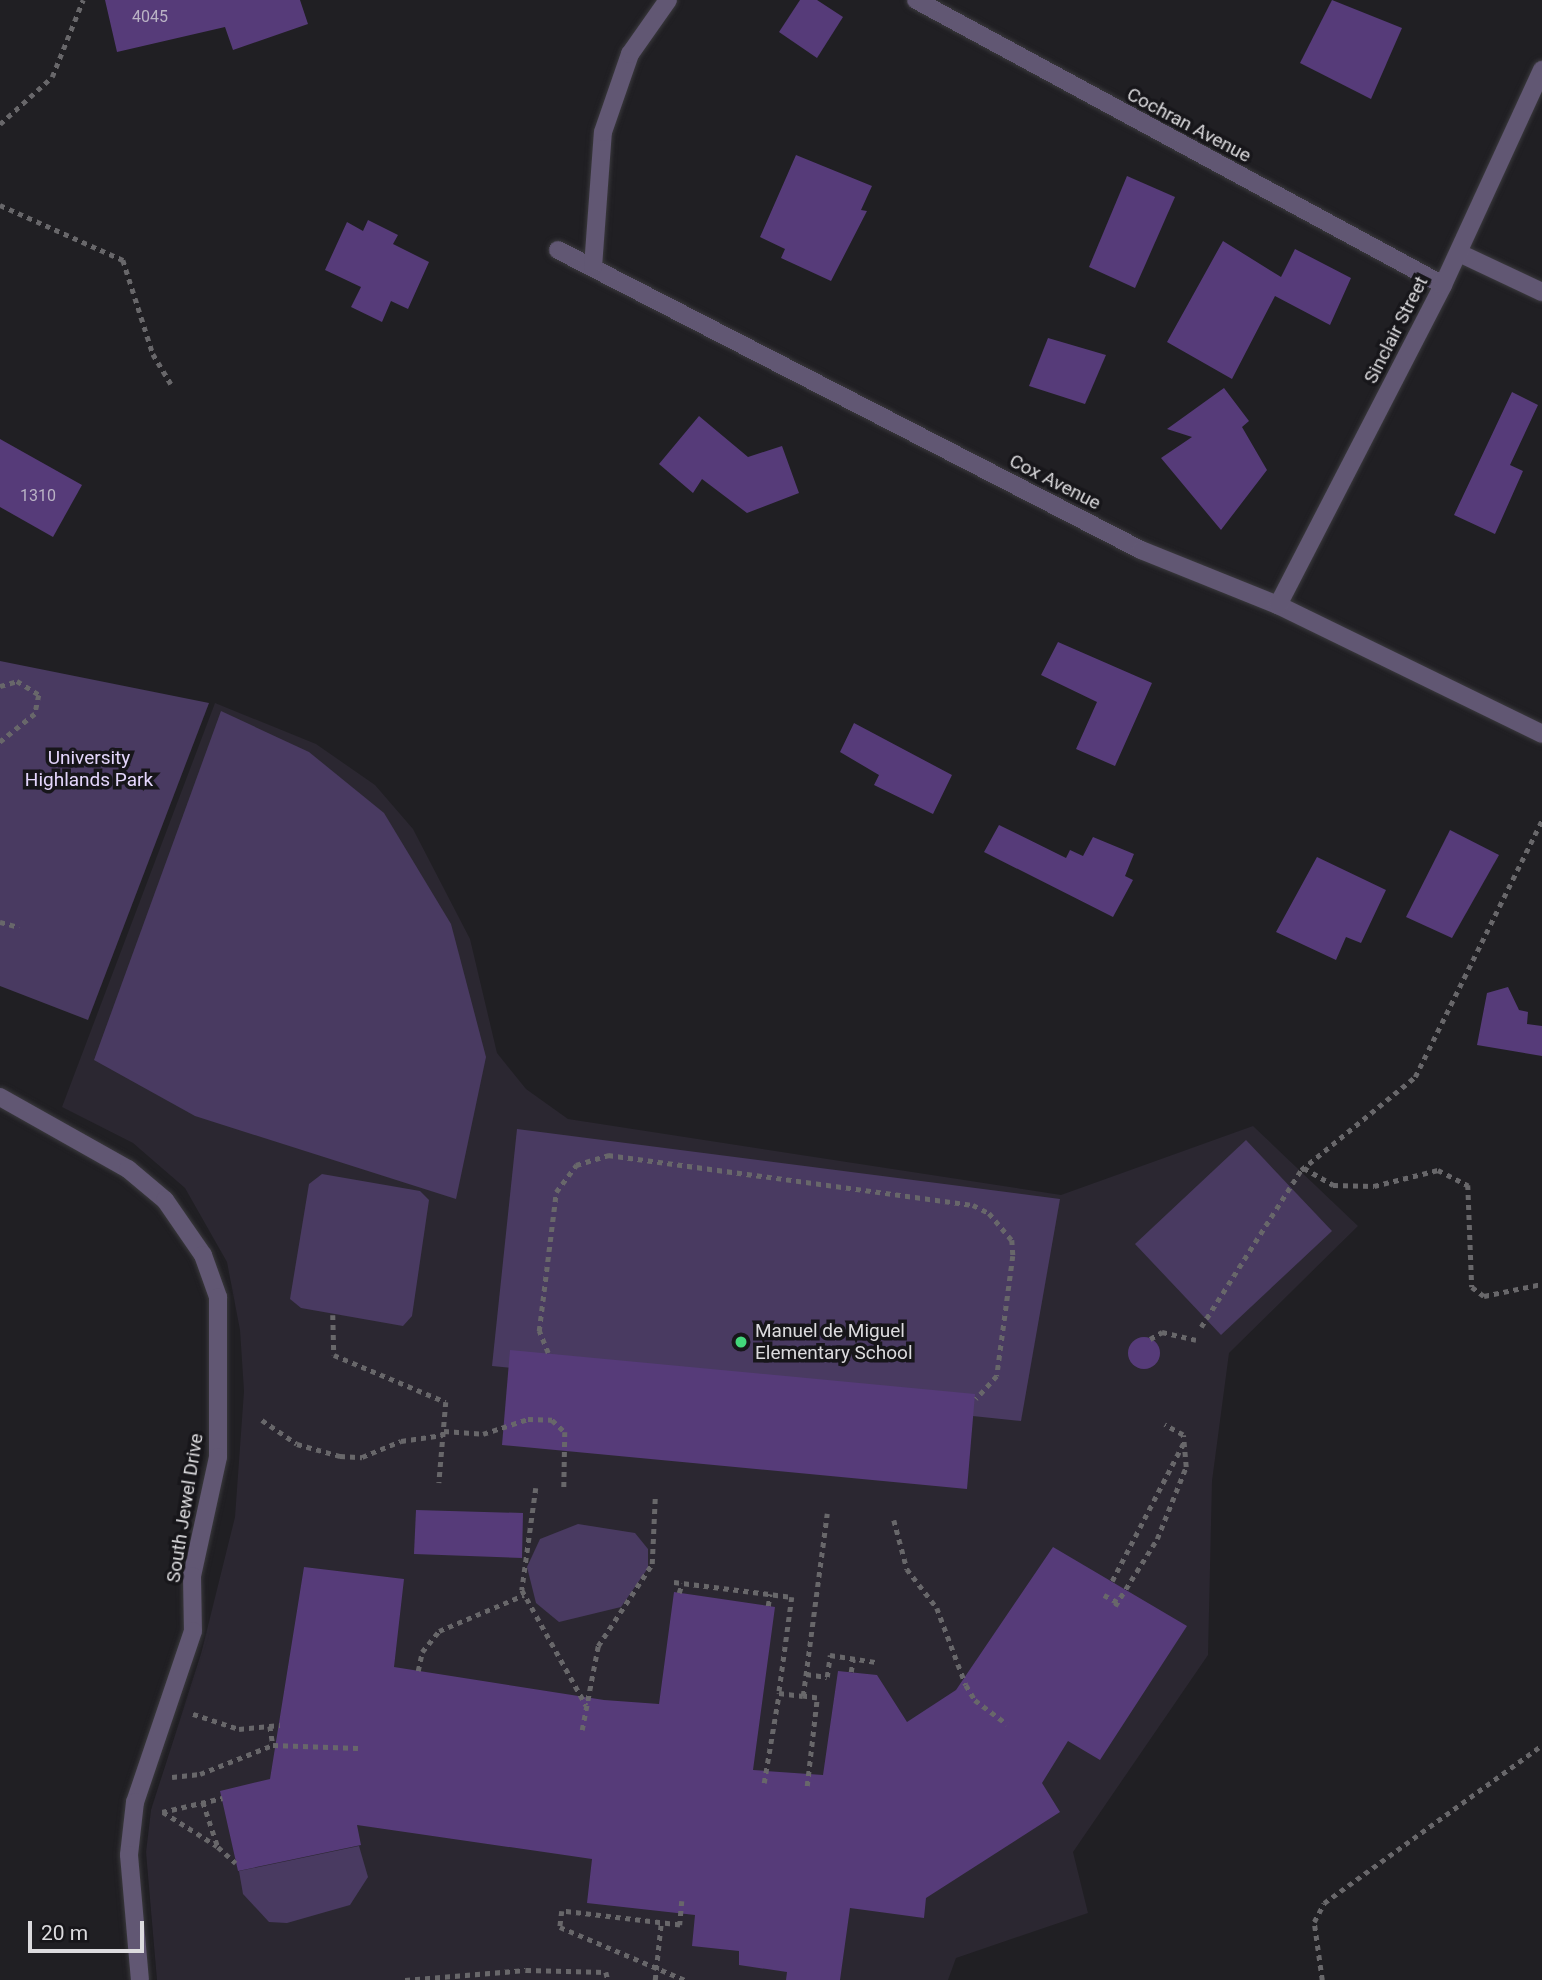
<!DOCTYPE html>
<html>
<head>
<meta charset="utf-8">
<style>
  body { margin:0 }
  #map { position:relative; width:1542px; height:1980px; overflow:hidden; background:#201f23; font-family:Roboto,sans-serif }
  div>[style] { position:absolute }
  .built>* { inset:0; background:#2b2731 }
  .green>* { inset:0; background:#493a61 }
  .building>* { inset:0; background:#563b79 }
  .round { border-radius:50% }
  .path>* { height:4.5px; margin-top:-2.25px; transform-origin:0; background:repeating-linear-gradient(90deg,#68676a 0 5px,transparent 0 10px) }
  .roads { filter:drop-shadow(0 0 2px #3a393d) drop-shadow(0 0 2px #3a393d) }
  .minor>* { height:18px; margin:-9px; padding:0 9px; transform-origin:9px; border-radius:9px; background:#615773 }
  .dots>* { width:19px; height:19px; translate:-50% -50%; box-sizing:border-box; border:4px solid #17161a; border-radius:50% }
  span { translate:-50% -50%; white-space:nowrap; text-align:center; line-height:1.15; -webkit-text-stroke:7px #17161a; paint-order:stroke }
  .number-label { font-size:16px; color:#bab3c5 }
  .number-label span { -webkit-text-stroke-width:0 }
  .street-label { font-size:19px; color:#dcdbde }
  .park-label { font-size:19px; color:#e4d6fc }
  .poi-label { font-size:19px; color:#dcdbde }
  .left { translate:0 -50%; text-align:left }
  .scale { position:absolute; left:28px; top:1921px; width:116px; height:32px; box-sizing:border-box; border:4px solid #dcdbde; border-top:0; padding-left:9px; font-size:21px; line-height:24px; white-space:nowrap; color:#dcdbde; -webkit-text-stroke:5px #17161a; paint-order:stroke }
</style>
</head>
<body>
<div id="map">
  <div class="built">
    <div style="clip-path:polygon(215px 703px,316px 744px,375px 785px,413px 829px,470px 939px,497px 1053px,526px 1089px,568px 1119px,1061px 1195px,1253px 1126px,1358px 1226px,1229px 1353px,1212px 1481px,1208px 1655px,1073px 1852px,1088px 1913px,956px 1958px,948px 1980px,157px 1980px,146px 1852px,151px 1810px,201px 1654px,235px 1517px,244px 1391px,240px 1330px,227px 1262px,185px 1188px,133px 1143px,62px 1107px)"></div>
  </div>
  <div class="green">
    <div style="clip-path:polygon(0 661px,209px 703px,88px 1020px,0 986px)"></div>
    <div style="clip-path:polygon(221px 711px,309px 752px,384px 813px,451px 924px,486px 1057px,456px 1199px,195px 1116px,94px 1060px)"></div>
    <div style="clip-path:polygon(517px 1129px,1060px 1199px,1021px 1421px,492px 1366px)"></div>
    <div style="clip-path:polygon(1246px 1140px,1332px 1231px,1221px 1335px,1135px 1244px)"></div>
    <div style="clip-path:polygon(322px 1174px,420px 1191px,429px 1200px,412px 1316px,403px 1326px,301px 1308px,290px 1299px,309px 1184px)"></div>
    <div style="clip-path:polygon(578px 1524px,635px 1533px,648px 1549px,648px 1568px,621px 1607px,559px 1622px,536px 1603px,527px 1567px,540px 1539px)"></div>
    <div style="clip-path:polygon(359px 1846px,368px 1877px,350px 1905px,287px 1923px,269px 1922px,243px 1894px,239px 1871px)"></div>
  </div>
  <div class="building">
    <div style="clip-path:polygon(105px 0,300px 0,308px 24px,233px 50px,225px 27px,117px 52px)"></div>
    <div style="clip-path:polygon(800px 0,817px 0,843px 17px,817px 58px,779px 32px)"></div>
    <div style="clip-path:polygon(1332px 0,1402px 28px,1371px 99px,1300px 63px)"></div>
    <div style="clip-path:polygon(796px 155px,872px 186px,861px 210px,867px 211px,831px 281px,781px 258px,785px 249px,760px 237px)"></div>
    <div style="clip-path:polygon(1127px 176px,1175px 197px,1135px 288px,1089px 267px)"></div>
    <div style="clip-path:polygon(368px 220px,398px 235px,393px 244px,429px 262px,408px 309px,391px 301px,382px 322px,351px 307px,361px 287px,325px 270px,347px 222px,363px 231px)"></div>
    <div style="clip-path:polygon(1223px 241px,1281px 277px,1295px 249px,1351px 278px,1330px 325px,1275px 296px,1232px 379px,1167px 342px)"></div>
    <div style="clip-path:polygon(1048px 338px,1106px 355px,1085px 404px,1029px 386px)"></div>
    <div style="clip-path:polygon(1224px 388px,1249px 421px,1242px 427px,1267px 470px,1221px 530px,1161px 458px,1192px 437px,1167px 429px)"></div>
    <div style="clip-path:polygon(1512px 392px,1538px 405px,1510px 465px,1523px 471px,1495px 534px,1454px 515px)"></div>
    <div style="clip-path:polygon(699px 416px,748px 457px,782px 446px,799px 493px,747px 513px,702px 479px,693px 493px,659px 464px)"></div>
    <div style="clip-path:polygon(0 439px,82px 485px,53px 537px,0 507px)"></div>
    <div style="clip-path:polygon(1058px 642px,1152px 683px,1115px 766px,1076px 749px,1097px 702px,1041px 675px)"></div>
    <div style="clip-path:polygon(854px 723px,952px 775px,933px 814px,874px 785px,879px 775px,840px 752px)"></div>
    <div style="clip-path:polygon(999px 825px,1066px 858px,1070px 850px,1083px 856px,1093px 837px,1134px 854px,1125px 876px,1133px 880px,1113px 917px,984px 852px)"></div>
    <div style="clip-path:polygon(1450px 830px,1499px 855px,1452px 938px,1406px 917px)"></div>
    <div style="clip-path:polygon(1317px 857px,1386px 890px,1361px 943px,1346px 937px,1336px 960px,1276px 932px)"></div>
    <div style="clip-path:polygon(1508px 987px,1519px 1010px,1528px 1012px,1527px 1024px,1542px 1026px,1542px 1056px,1477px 1045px,1487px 993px)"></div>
    <div class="round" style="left:1128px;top:1337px;width:32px;height:32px"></div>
    <div style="clip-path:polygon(510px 1350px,975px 1394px,967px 1489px,502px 1445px)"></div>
    <div style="clip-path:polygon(416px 1510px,523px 1513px,522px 1558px,414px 1554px)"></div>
    <div style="clip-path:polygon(1053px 1547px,1187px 1626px,1100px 1760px,1068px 1741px,1042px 1783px,1060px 1812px,926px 1898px,924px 1918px,850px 1908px,840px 1980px,786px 1980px,787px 1972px,739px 1965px,739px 1951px,692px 1946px,695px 1915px,587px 1903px,592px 1859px,357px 1825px,361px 1845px,238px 1871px,220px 1791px,270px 1779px,304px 1567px,404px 1579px,394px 1667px,604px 1700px,659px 1704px,674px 1592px,775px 1607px,753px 1770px,823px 1775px,838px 1671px,877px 1675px,907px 1722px,956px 1690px)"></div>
  </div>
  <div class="path">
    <div style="left:0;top:124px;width:70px;rotate:-42.1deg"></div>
    <div style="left:52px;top:77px;width:83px;rotate:-68.1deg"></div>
    <div style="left:0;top:205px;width:135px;rotate:24.1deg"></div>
    <div style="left:123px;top:260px;width:99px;rotate:72.3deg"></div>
    <div style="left:153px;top:354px;width:35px;rotate:59deg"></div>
    <div style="left:0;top:686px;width:18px;rotate:-16deg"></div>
    <div style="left:17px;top:681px;width:26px;rotate:32deg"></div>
    <div style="left:39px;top:695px;width:19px;rotate:102deg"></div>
    <div style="left:35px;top:714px;width:45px;rotate:141.3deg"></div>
    <div style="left:0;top:922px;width:20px;rotate:15deg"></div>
    <div style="left:1304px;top:1168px;width:34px;rotate:30deg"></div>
    <div style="left:1333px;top:1185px;width:41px;rotate:1.4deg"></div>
    <div style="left:1374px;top:1186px;width:66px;rotate:-14deg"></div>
    <div style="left:1438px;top:1170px;width:34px;rotate:27deg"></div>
    <div style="left:1468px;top:1185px;width:102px;rotate:87.8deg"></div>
    <div style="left:1472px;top:1287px;width:15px;rotate:37deg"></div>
    <div style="left:1484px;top:1296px;width:59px;rotate:-11.7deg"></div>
    <div style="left:333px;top:1315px;width:40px;rotate:88.6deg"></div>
    <div style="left:334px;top:1355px;width:121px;rotate:22.8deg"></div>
    <div style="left:446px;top:1402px;width:81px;rotate:94.9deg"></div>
    <div style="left:1201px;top:1327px;width:186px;rotate:-57.5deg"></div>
    <div style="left:1301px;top:1170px;width:147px;rotate:-39.2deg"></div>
    <div style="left:1415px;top:1077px;width:287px;rotate:-63.7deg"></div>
    <div style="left:1150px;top:1339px;width:14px;rotate:-30deg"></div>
    <div style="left:1162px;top:1332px;width:35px;rotate:13deg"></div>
    <div style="left:548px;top:1353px;width:24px;rotate:-112deg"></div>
    <div style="left:539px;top:1331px;width:140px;rotate:-83deg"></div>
    <div style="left:556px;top:1192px;width:34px;rotate:-53deg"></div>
    <div style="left:576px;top:1165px;width:34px;rotate:-17deg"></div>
    <div style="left:608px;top:1155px;width:368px;rotate:7.8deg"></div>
    <div style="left:973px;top:1205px;width:18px;rotate:27deg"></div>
    <div style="left:989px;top:1213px;width:35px;rotate:50deg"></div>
    <div style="left:1012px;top:1240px;width:16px;rotate:86deg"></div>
    <div style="left:1013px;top:1256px;width:121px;rotate:97.6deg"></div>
    <div style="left:997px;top:1376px;width:31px;rotate:132deg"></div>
    <div style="left:262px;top:1420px;width:42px;rotate:34.4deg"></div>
    <div style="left:297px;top:1444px;width:45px;rotate:15.6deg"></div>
    <div style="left:340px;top:1456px;width:22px;rotate:3deg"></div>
    <div style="left:362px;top:1457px;width:42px;rotate:-22.3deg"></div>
    <div style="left:401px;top:1441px;width:42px;rotate:-8.1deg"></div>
    <div style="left:444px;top:1431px;width:39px;rotate:4deg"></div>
    <div style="left:483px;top:1434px;width:47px;rotate:-18.4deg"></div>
    <div style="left:528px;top:1419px;width:24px;rotate:2deg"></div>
    <div style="left:552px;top:1420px;width:18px;rotate:43deg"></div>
    <div style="left:565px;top:1432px;width:58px;rotate:91deg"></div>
    <div style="left:536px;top:1488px;width:103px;rotate:97.8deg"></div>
    <div style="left:522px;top:1590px;width:132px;rotate:60.9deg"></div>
    <div style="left:894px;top:1520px;width:51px;rotate:75.1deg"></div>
    <div style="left:907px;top:1569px;width:49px;rotate:52.4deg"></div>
    <div style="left:937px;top:1608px;width:82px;rotate:69.4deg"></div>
    <div style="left:966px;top:1685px;width:17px;rotate:59deg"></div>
    <div style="left:975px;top:1700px;width:40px;rotate:37deg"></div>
    <div style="left:1112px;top:1581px;width:157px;rotate:-62.6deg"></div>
    <div style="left:674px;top:1582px;width:119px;rotate:7.2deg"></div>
    <div style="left:792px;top:1597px;width:97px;rotate:97.7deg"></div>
    <div style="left:779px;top:1693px;width:24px;rotate:7deg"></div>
    <div style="left:679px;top:1593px;width:10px;rotate:-73deg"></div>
    <div style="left:1104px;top:1595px;width:15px;rotate:28deg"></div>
    <div style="left:768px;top:1606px;width:12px;rotate:-81deg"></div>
    <div style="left:1115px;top:1606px;width:79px;rotate:-57.9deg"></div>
    <div style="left:1157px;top:1539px;width:78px;rotate:-68.1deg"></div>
    <div style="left:1186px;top:1467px;width:32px;rotate:-95deg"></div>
    <div style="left:1183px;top:1435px;width:21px;rotate:-151deg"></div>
    <div style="left:418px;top:1671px;width:19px;rotate:-78deg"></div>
    <div style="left:422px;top:1652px;width:27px;rotate:-51deg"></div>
    <div style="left:439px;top:1631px;width:92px;rotate:-23deg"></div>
    <div style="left:851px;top:1672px;width:13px;rotate:-81deg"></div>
    <div style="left:806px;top:1674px;width:21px;rotate:8deg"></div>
    <div style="left:827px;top:1677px;width:22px;rotate:-82deg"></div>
    <div style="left:830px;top:1655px;width:47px;rotate:8.7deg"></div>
    <div style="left:193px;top:1714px;width:48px;rotate:18.1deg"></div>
    <div style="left:239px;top:1729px;width:41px;rotate:-5.6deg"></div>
    <div style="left:270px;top:1726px;width:19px;rotate:81deg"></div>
    <div style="left:582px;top:1730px;width:86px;rotate:-79.2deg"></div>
    <div style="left:598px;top:1646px;width:98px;rotate:-56.6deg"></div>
    <div style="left:652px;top:1564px;width:66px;rotate:-87.4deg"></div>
    <div style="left:172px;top:1777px;width:28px;rotate:-6deg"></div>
    <div style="left:200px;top:1774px;width:79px;rotate:-21.7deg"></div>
    <div style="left:273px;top:1745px;width:85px;rotate:2deg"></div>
    <div style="left:764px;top:1783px;width:91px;rotate:-80.5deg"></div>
    <div style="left:807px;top:1786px;width:89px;rotate:-83.5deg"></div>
    <div style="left:817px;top:1698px;width:14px;rotate:-172deg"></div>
    <div style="left:803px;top:1696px;width:184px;rotate:-82.5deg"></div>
    <div style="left:203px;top:1802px;width:47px;rotate:71.6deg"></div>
    <div style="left:218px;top:1847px;width:24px;rotate:42deg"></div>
    <div style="left:162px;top:1812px;width:62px;rotate:-13.1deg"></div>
    <div style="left:163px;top:1812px;width:64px;rotate:32.2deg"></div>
    <div style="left:682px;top:1901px;width:24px;rotate:95deg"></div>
    <div style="left:680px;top:1925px;width:119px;rotate:-173.2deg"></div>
    <div style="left:562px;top:1911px;width:16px;rotate:97deg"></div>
    <div style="left:560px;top:1927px;width:136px;rotate:23deg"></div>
    <div style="left:405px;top:1980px;width:121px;rotate:-4.7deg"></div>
    <div style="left:526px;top:1970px;width:80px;rotate:1.4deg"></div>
    <div style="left:606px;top:1972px;width:8px;rotate:76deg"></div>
    <div style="left:655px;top:1980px;width:57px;rotate:-84deg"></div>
    <div style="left:1322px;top:1980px;width:59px;rotate:-97.9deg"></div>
    <div style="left:1314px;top:1922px;width:21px;rotate:-62deg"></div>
    <div style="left:1324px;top:1903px;width:269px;rotate:-35.9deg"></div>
  </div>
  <div class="roads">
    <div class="minor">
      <div style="left:916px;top:0;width:599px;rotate:28.4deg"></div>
      <div style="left:558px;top:250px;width:656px;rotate:27.23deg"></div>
      <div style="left:1141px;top:550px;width:148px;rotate:21.9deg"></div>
      <div style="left:1278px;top:605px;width:294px;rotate:26deg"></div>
      <div style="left:1459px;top:253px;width:92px;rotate:25.2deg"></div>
      <div style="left:593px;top:267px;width:135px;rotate:-85.8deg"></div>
      <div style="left:603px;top:132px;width:83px;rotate:-70.9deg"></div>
      <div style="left:630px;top:54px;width:66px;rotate:-54.9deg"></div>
      <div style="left:1278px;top:605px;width:360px;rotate:-62.7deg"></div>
      <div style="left:1443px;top:285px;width:237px;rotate:-65.3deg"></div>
      <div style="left:0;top:1097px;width:147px;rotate:29.4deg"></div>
      <div style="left:128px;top:1169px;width:48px;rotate:40deg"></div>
      <div style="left:165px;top:1200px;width:67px;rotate:55.4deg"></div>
      <div style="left:203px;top:1255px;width:45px;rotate:70.3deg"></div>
      <div style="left:218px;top:1297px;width:160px;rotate:90deg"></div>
      <div style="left:218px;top:1457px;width:122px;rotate:102.3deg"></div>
      <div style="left:192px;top:1576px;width:55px;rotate:89deg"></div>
      <div style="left:193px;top:1631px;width:181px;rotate:108.7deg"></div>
      <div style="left:135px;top:1802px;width:53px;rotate:96.5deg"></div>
      <div style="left:129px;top:1855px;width:125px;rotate:85deg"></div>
    </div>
  </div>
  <div class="dots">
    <div style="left:741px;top:1342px;background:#43d77b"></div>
  </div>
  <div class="number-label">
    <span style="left:150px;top:17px">4045</span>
    <span style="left:38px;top:496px">1310</span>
  </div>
  <div class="street-label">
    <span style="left:1189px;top:125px;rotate:28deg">Cochran Avenue</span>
    <span style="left:1396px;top:330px;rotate:-63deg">Sinclair Street</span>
    <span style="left:1055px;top:482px;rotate:27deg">Cox Avenue</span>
    <span style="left:185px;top:1508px;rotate:-81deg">South Jewel Drive</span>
  </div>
  <div class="park-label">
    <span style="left:89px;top:769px">University<br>Highlands Park</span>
  </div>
  <div class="poi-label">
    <span class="left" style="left:755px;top:1342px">Manuel de Miguel<br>Elementary School</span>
  </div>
  <div class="scale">20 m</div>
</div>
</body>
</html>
